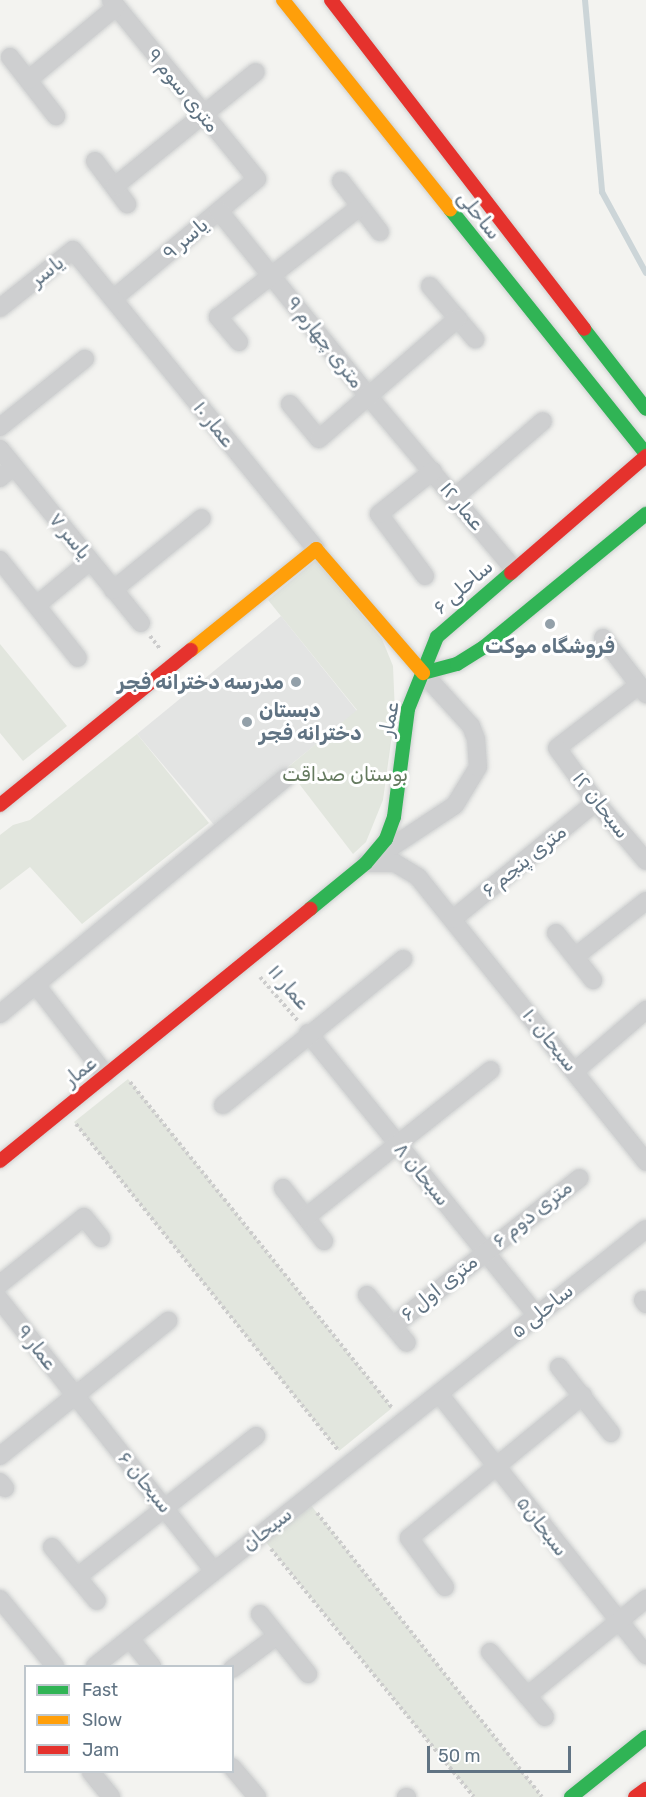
<!DOCTYPE html>
<html>
<head>
<meta charset="utf-8">
<style>
  body { margin:0 }
  #map { position:relative; width:646px; height:1797px; overflow:hidden; background:#f3f3f0; font-family:Rubik,"Noto Naskh Arabic",sans-serif }
  div>[style] { position:absolute }
  .built>* { inset:0; background:#e3e4e3 }
  .green>* { inset:0; background:#e2e6de }
  .stream>* { height:6px; margin:-3px; padding:0 3px; transform-origin:3px; border-radius:3px; background:#ccd5d8 }
  .path>* { height:4px; margin-top:-2px; transform-origin:0; background:repeating-linear-gradient(90deg,#ccc 0 3px,transparent 0 6px) }
  .roads { filter:drop-shadow(0 0 2px #ced0d0) drop-shadow(0 0 2px #ced0d0) }
  .street>* { height:18px; margin:-9px; padding:0 9px; transform-origin:9px; border-radius:9px; background:#cecfd0 }
  .fast>* { height:14px; margin:-7px; padding:0 7px; transform-origin:7px; border-radius:7px; background:#30b455 }
  .slow>* { height:14px; margin:-7px; padding:0 7px; transform-origin:7px; border-radius:7px; background:#ff9f0a }
  .jam>* { height:14px; margin:-7px; padding:0 7px; transform-origin:7px; border-radius:7px; background:#e5322d }
  .dots>* { width:16px; height:16px; translate:-50% -50%; box-sizing:border-box; border:3px solid #fff; border-radius:50% }
  span { translate:-50% -50%; white-space:nowrap; text-align:center; line-height:1.15; -webkit-text-stroke:6px #fff; paint-order:stroke }
  .street-label { font-size:20px; color:#607383 }
  .poi-label { font-size:20px; color:#607383; font-weight:700 }
  .right { translate:-100% -50%; text-align:right }
  .left { translate:0 -50%; text-align:left }
  .park-label { font-size:20px; color:#657a5f }
  .legend { position:absolute; left:24px; top:1665px; width:210px; height:108px; box-sizing:border-box; background:#fff; border:2px solid #bfc7cd; margin:0; padding:8px 10px; list-style:none; font-size:18px; color:#607383 }
  .legend li { display:flex; align-items:center; gap:12px; height:30px }
  .legend b { width:30px; border:2px solid #bfc7cd }
  .scale { position:absolute; left:427px; top:1746px; width:144px; height:27px; box-sizing:border-box; border:3px solid #607383; border-top:0; padding-left:8px; font-size:18px; line-height:21px; white-space:nowrap; color:#607383; -webkit-text-stroke:4px #fff; paint-order:stroke }
</style>
</head>
<body>
<div id="map">
  <div class="built">
    <div style="clip-path:polygon(281px 616px,357px 711px,215px 826px,137px 734px)"></div>
  </div>
  <div class="green">
    <div style="clip-path:polygon(316px 560px,382px 639px,393px 666px,395px 713px,383px 800px,366px 842px,353px 854px,287px 768px,357px 710px,268px 600px)"></div>
    <div style="clip-path:polygon(0 644px,67px 726px,23px 761px,0 733px)"></div>
    <div style="clip-path:polygon(137px 734px,209px 823px,82px 924px,30px 867px,0 890px,0 835px,13px 825px,30px 820px)"></div>
    <div style="clip-path:polygon(128px 1079px,392px 1408px,339px 1451px,74px 1122px)"></div>
    <div style="clip-path:polygon(306px 1499px,542px 1797px,474px 1797px,260px 1535px)"></div>
  </div>
  <div class="stream">
    <div style="left:585px;top:0;width:193px;rotate:84.9deg"></div>
    <div style="left:602px;top:192px;width:92px;rotate:61.5deg"></div>
  </div>
  <div class="path">
    <div style="left:150px;top:636px;width:16px;rotate:52deg"></div>
    <div style="left:260px;top:977px;width:58px;rotate:49.2deg"></div>
    <div style="left:130px;top:1082px;width:418px;rotate:51.2deg"></div>
    <div style="left:76px;top:1124px;width:418px;rotate:51.2deg"></div>
    <div style="left:317px;top:1513px;width:362px;rotate:51.6deg"></div>
    <div style="left:271px;top:1549px;width:320px;rotate:50.7deg"></div>
  </div>
  <div class="roads">
    <div class="street">
      <div style="left:111px;top:0;width:231px;rotate:50.8deg"></div>
      <div style="left:257px;top:179px;width:187px;rotate:140.2deg"></div>
      <div style="left:10px;top:57px;width:75px;rotate:52.1deg"></div>
      <div style="left:28px;top:80px;width:114px;rotate:-39.7deg"></div>
      <div style="left:95px;top:161px;width:54px;rotate:53.3deg"></div>
      <div style="left:341px;top:181px;width:64px;rotate:52.6deg"></div>
      <div style="left:115px;top:186px;width:181px;rotate:-39deg"></div>
      <div style="left:219px;top:211px;width:239px;rotate:51.1deg"></div>
      <div style="left:369px;top:397px;width:225px;rotate:49.9deg"></div>
      <div style="left:430px;top:286px;width:70px;rotate:49.7deg"></div>
      <div style="left:0;top:308px;width:93px;rotate:-38.5deg"></div>
      <div style="left:73px;top:250px;width:385px;rotate:50.9deg"></div>
      <div style="left:239px;top:342px;width:33px;rotate:-130deg"></div>
      <div style="left:218px;top:317px;width:180px;rotate:-37.8deg"></div>
      <div style="left:290px;top:404px;width:45px;rotate:50.4deg"></div>
      <div style="left:319px;top:439px;width:184px;rotate:-41deg"></div>
      <div style="left:0;top:427px;width:109px;rotate:-38.7deg"></div>
      <div style="left:0;top:449px;width:224px;rotate:51deg"></div>
      <div style="left:0;top:478px;width:18px;rotate:-41deg"></div>
      <div style="left:455px;top:497px;width:116px;rotate:-40.8deg"></div>
      <div style="left:0;top:560px;width:125px;rotate:51.5deg"></div>
      <div style="left:425px;top:576px;width:77px;rotate:-126.6deg"></div>
      <div style="left:379px;top:514px;width:69px;rotate:-38.5deg"></div>
      <div style="left:113px;top:590px;width:114px;rotate:-39deg"></div>
      <div style="left:38px;top:604px;width:67px;rotate:-39.6deg"></div>
      <div style="left:603px;top:638px;width:71px;rotate:52.5deg"></div>
      <div style="left:639px;top:685px;width:103px;rotate:142.5deg"></div>
      <div style="left:557px;top:748px;width:67px;rotate:54.2deg"></div>
      <div style="left:596px;top:802px;width:77px;rotate:49.7deg"></div>
      <div style="left:378px;top:856px;width:92px;rotate:-33.5deg"></div>
      <div style="left:455px;top:805px;width:44px;rotate:-58.8deg"></div>
      <div style="left:478px;top:767px;width:28px;rotate:-94deg"></div>
      <div style="left:476px;top:739px;width:14px;rotate:-111deg"></div>
      <div style="left:471px;top:726px;width:72px;rotate:-132.2deg"></div>
      <div style="left:366px;top:863px;width:29px"></div>
      <div style="left:395px;top:863px;width:27px;rotate:31deg"></div>
      <div style="left:418px;top:877px;width:365px;rotate:51.3deg"></div>
      <div style="left:453px;top:919px;width:185px;rotate:-39.3deg"></div>
      <div style="left:556px;top:933px;width:60px;rotate:51.8deg"></div>
      <div style="left:576px;top:956px;width:89px;rotate:-38.2deg"></div>
      <div style="left:36px;top:985px;width:113px;rotate:52.2deg"></div>
      <div style="left:0;top:1014px;width:371px;rotate:-39.6deg"></div>
      <div style="left:308px;top:1033px;width:363px;rotate:51deg"></div>
      <div style="left:575px;top:1071px;width:94px;rotate:-40.7deg"></div>
      <div style="left:223px;top:1105px;width:232px;rotate:-39deg"></div>
      <div style="left:283px;top:1188px;width:67px;rotate:52.3deg"></div>
      <div style="left:306px;top:1217px;width:236px;rotate:-38.5deg"></div>
      <div style="left:0;top:1284px;width:107px;rotate:-38.6deg"></div>
      <div style="left:84px;top:1217px;width:27px;rotate:51deg"></div>
      <div style="left:367px;top:1295px;width:62px;rotate:50.2deg"></div>
      <div style="left:0;top:1300px;width:345px;rotate:51.7deg"></div>
      <div style="left:643px;top:1300px;width:5px;rotate:53deg"></div>
      <div style="left:393px;top:1326px;width:238px;rotate:-38.4deg"></div>
      <div style="left:559px;top:1367px;width:84px;rotate:51.8deg"></div>
      <div style="left:440px;top:1395px;width:332px;rotate:51.6deg"></div>
      <div style="left:0;top:1456px;width:216px;rotate:-38.8deg"></div>
      <div style="left:0;top:1482px;width:8px;rotate:50deg"></div>
      <div style="left:52px;top:1547px;width:70px;rotate:50.2deg"></div>
      <div style="left:77px;top:1577px;width:228px;rotate:-38.2deg"></div>
      <div style="left:445px;top:1587px;width:61px;rotate:-126.3deg"></div>
      <div style="left:409px;top:1538px;width:225px;rotate:-39.4deg"></div>
      <div style="left:0;top:1599px;width:87px;rotate:50.6deg"></div>
      <div style="left:260px;top:1614px;width:77px;rotate:51.3deg"></div>
      <div style="left:130px;top:1639px;width:35px;rotate:51deg"></div>
      <div style="left:490px;top:1652px;width:85px;rotate:49.8deg"></div>
      <div style="left:95px;top:1666px;width:703px;rotate:-38.42deg"></div>
      <div style="left:232px;top:1669px;width:56px;rotate:-36.3deg"></div>
      <div style="left:527px;top:1696px;width:154px;rotate:-39.2deg"></div>
      <div style="left:232px;top:1767px;width:39px;rotate:50deg"></div>
      <div style="left:91px;top:1772px;width:32px;rotate:51deg"></div>
      <div style="left:406px;top:1797px;width:1px"></div>
    </div>
    <div class="fast">
      <div style="left:450px;top:209px;width:314px;rotate:51.3deg"></div>
      <div style="left:584px;top:329px;width:101px;rotate:52.2deg"></div>
      <div style="left:423px;top:673px;width:35px;rotate:-15deg"></div>
      <div style="left:457px;top:664px;width:32px;rotate:-32deg"></div>
      <div style="left:484px;top:647px;width:210px;rotate:-39.4deg"></div>
      <div style="left:310px;top:909px;width:72px;rotate:-39.4deg"></div>
      <div style="left:366px;top:863px;width:31px;rotate:-50deg"></div>
      <div style="left:386px;top:839px;width:23px;rotate:-70deg"></div>
      <div style="left:394px;top:817px;width:109px;rotate:-82.6deg"></div>
      <div style="left:408px;top:709px;width:78px;rotate:-68.1deg"></div>
      <div style="left:437px;top:637px;width:98px;rotate:-40.9deg"></div>
      <div style="left:571px;top:1797px;width:96px;rotate:-38.7deg"></div>
    </div>
    <div class="slow">
      <div style="left:283px;top:0;width:268px;rotate:51.4deg"></div>
      <div style="left:191px;top:650px;width:161px;rotate:-38.9deg"></div>
      <div style="left:316px;top:549px;width:164px;rotate:49.2deg"></div>
    </div>
    <div class="jam">
      <div style="left:331px;top:0;width:415px;rotate:52.4deg"></div>
      <div style="left:511px;top:573px;width:179px;rotate:-40.9deg"></div>
      <div style="left:0;top:805px;width:246px;rotate:-39.1deg"></div>
      <div style="left:0;top:1161px;width:400px;rotate:-39.1deg"></div>
      <div style="left:635px;top:1797px;width:14px;rotate:-36deg"></div>
    </div>
  </div>
  <div class="dots">
    <div style="left:550px;top:624px;background:#93a0a9"></div>
    <div style="left:296px;top:682px;background:#93a0a9"></div>
    <div style="left:247px;top:722px;background:#93a0a9"></div>
  </div>
  <div class="street-label">
    <span style="left:183px;top:90px;rotate:51deg">۹ متری سوم</span>
    <span style="left:479px;top:215px;rotate:51deg">ساحلی</span>
    <span style="left:185px;top:239px;rotate:-40deg">یاسر ۹</span>
    <span style="left:47px;top:271px;rotate:-38deg">یاسر</span>
    <span style="left:325px;top:342px;rotate:52deg">۹ متری چهارم</span>
    <span style="left:214px;top:424px;rotate:51deg">عمار ۱۰</span>
    <span style="left:462px;top:506px;rotate:50deg">عمار ۱۲</span>
    <span style="left:70px;top:536px;rotate:51deg">یاسر ۷</span>
    <span style="left:463px;top:587px;rotate:-41deg">ساحلی ۶</span>
    <span style="left:389px;top:719px;rotate:-79deg">عمار</span>
    <span style="left:601px;top:805px;rotate:52deg">سبحان ۱۲</span>
    <span style="left:524px;top:861px;rotate:-39deg">۶ متری پنجم</span>
    <span style="left:289px;top:987px;rotate:49deg">عمار ۱۱</span>
    <span style="left:550px;top:1040px;rotate:51deg">سبحان ۱۰</span>
    <span style="left:80px;top:1071px;rotate:-39deg">عمار</span>
    <span style="left:422px;top:1174px;rotate:51deg">سبحان ۸</span>
    <span style="left:532px;top:1214px;rotate:-38deg">۶ متری دوم</span>
    <span style="left:439px;top:1288px;rotate:-39deg">۶ متری اول</span>
    <span style="left:542px;top:1311px;rotate:-39deg">ساحلی ۵</span>
    <span style="left:37px;top:1347px;rotate:52deg">عمار ۹</span>
    <span style="left:145px;top:1482px;rotate:51deg">سبحان ۶</span>
    <span style="left:542px;top:1526px;rotate:52deg">سبحان۵</span>
    <span style="left:267px;top:1529px;rotate:-38deg">سبحان</span>
  </div>
  <div class="poi-label">
    <span style="left:550px;top:646px">فروشگاه موکت</span>
    <span class="right" style="left:284px;top:682px">مدرسه دخترانه فجر</span>
    <span class="left" style="left:259px;top:722px">دبستان<br>دخترانه فجر</span>
  </div>
  <div class="park-label">
    <span style="left:345px;top:774px">بوستان صداقت</span>
  </div>
  <ul class="legend">
  <li><b style="height:8px;background:#30b455"></b>Fast</li>
  <li><b style="height:8px;background:#ff9f0a"></b>Slow</li>
  <li><b style="height:8px;background:#e5322d"></b>Jam</li>
  </ul>
  <div class="scale">50 m</div>
</div>
</body>
</html>
